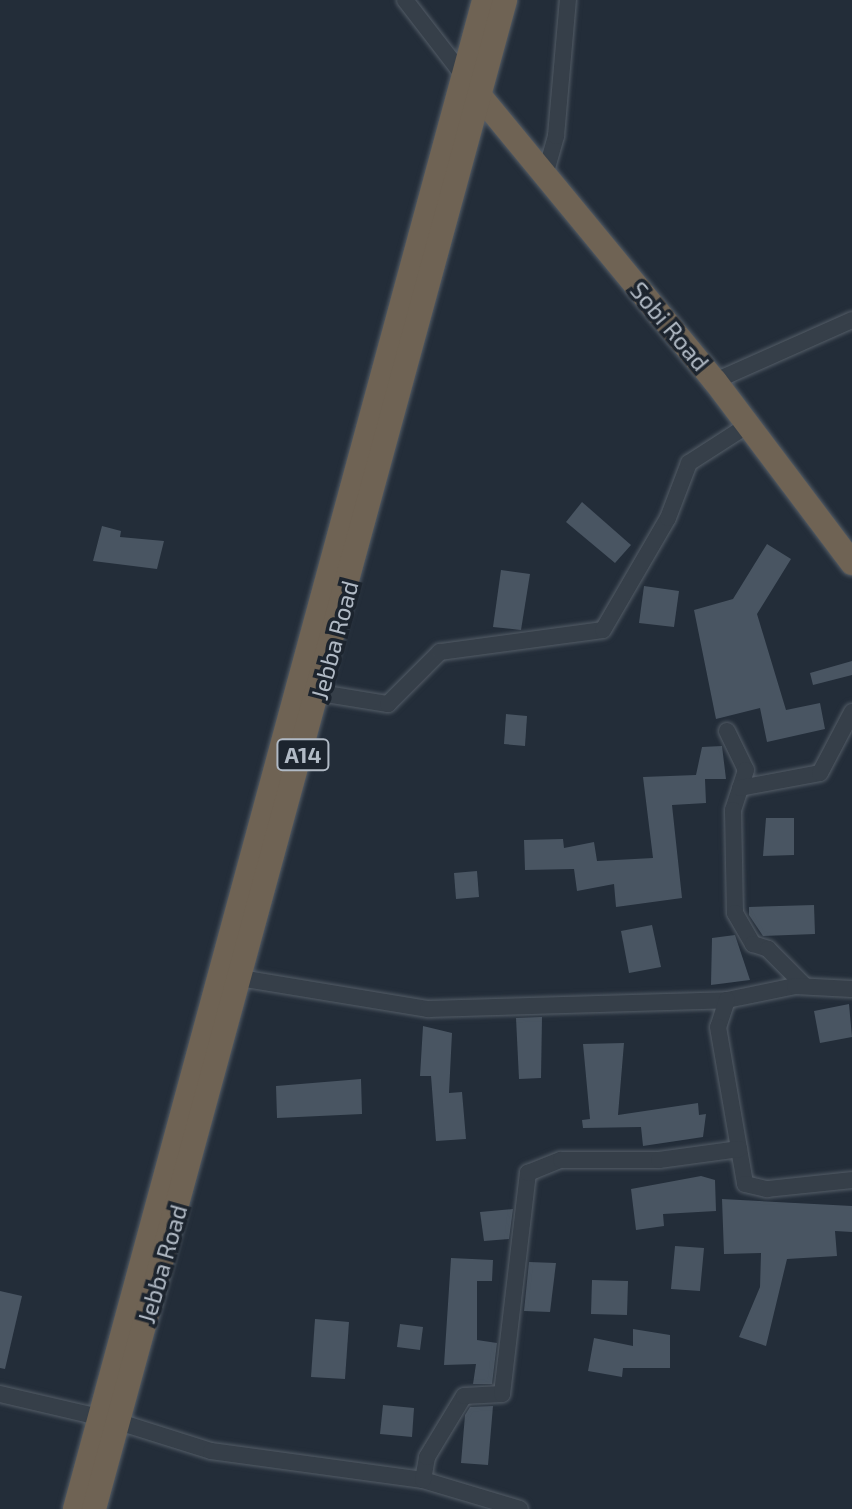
<!DOCTYPE html>
<html>
<head>
<meta charset="utf-8">
<style>
  body { margin:0 }
  #map { position:relative; width:852px; height:1509px; overflow:hidden; background:#232d39; font-family:"Exo 2",sans-serif }
  div>[style] { position:absolute }
  .building>* { inset:0; background:#495562 }
  .roads { filter:drop-shadow(0 0 2px #545d67) drop-shadow(0 0 2px #545d67) }
  .minor>* { height:16px; margin:-8px; padding:0 8px; transform-origin:8px; border-radius:8px; background:#363f49 }
  .highway>* { height:24px; margin:-12px; padding:0 12px; transform-origin:12px; border-radius:12px; background:#6f6354 }
  span { translate:-50% -50%; white-space:nowrap; text-align:center; line-height:1.15; -webkit-text-stroke:7px #1c242e; paint-order:stroke }
  .shield-label span { padding:2px 6px; background:#1c242e; border:2px solid; border-radius:6px; -webkit-text-stroke-width:0 }
  .shield-label { font-size:22px; color:#b1bac5; font-weight:700 }
  .street-label { font-size:24px; color:#b1bac5 }
</style>
</head>
<body>
<div id="map">
  <div class="building">
    <div style="clip-path:polygon(582px 502px,631px 545px,615px 563px,566px 522px)"></div>
    <div style="clip-path:polygon(102px 526px,121px 531px,120px 537px,164px 541px,157px 569px,93px 561px)"></div>
    <div style="clip-path:polygon(767px 544px,791px 559px,757px 614px,786px 710px,820px 703px,825px 729px,767px 742px,760px 708px,716px 719px,694px 610px,733px 599px)"></div>
    <div style="clip-path:polygon(501px 570px,530px 574px,521px 630px,493px 627px)"></div>
    <div style="clip-path:polygon(644px 586px,679px 591px,674px 627px,639px 623px)"></div>
    <div style="clip-path:polygon(852px 661px,852px 675px,813px 685px,810px 673px)"></div>
    <div style="clip-path:polygon(506px 714px,527px 716px,525px 746px,504px 744px)"></div>
    <div style="clip-path:polygon(722px 746px,726px 779px,705px 779px,706px 803px,672px 805px,682px 898px,616px 907px,614px 884px,577px 891px,574px 869px,525px 870px,524px 840px,563px 839px,564px 848px,594px 842px,597px 861px,653px 858px,643px 777px,696px 775px,702px 747px)"></div>
    <div style="clip-path:polygon(766px 818px,794px 818px,794px 855px,763px 856px)"></div>
    <div style="clip-path:polygon(477px 871px,479px 897px,456px 899px,454px 873px)"></div>
    <div style="clip-path:polygon(814px 905px,815px 934px,763px 936px,749px 915px,749px 907px)"></div>
    <div style="clip-path:polygon(652px 925px,661px 967px,629px 973px,621px 931px)"></div>
    <div style="clip-path:polygon(735px 935px,750px 980px,711px 985px,712px 938px)"></div>
    <div style="clip-path:polygon(849px 1004px,852px 1037px,820px 1043px,814px 1011px)"></div>
    <div style="clip-path:polygon(542px 1017px,541px 1078px,519px 1079px,516px 1018px)"></div>
    <div style="clip-path:polygon(423px 1026px,452px 1033px,449px 1093px,462px 1092px,466px 1139px,436px 1141px,431px 1076px,420px 1076px)"></div>
    <div style="clip-path:polygon(624px 1043px,618px 1115px,698px 1103px,699px 1115px,706px 1114px,703px 1137px,643px 1146px,641px 1127px,583px 1128px,582px 1120px,590px 1119px,583px 1044px)"></div>
    <div style="clip-path:polygon(361px 1079px,362px 1114px,277px 1118px,276px 1086px)"></div>
    <div style="clip-path:polygon(701px 1176px,715px 1180px,716px 1211px,663px 1214px,664px 1226px,636px 1230px,631px 1189px)"></div>
    <div style="clip-path:polygon(722px 1199px,852px 1206px,852px 1232px,835px 1231px,837px 1256px,787px 1259px,766px 1346px,739px 1337px,760px 1287px,761px 1253px,724px 1254px)"></div>
    <div style="clip-path:polygon(513px 1209px,509px 1239px,484px 1241px,480px 1212px)"></div>
    <div style="clip-path:polygon(675px 1246px,704px 1248px,700px 1291px,671px 1289px)"></div>
    <div style="clip-path:polygon(451px 1258px,493px 1260px,492px 1281px,477px 1281px,477px 1340px,497px 1343px,492px 1384px,473px 1384px,476px 1364px,444px 1365px)"></div>
    <div style="clip-path:polygon(529px 1262px,556px 1263px,550px 1312px,524px 1311px)"></div>
    <div style="clip-path:polygon(592px 1280px,628px 1281px,627px 1315px,591px 1314px)"></div>
    <div style="clip-path:polygon(0 1291px,22px 1296px,5px 1369px,0 1368px)"></div>
    <div style="clip-path:polygon(315px 1319px,349px 1322px,345px 1379px,311px 1377px)"></div>
    <div style="clip-path:polygon(400px 1324px,423px 1327px,420px 1350px,397px 1347px)"></div>
    <div style="clip-path:polygon(633px 1329px,670px 1335px,670px 1368px,623px 1368px,622px 1377px,588px 1371px,594px 1338px,633px 1346px)"></div>
    <div style="clip-path:polygon(383px 1405px,414px 1408px,412px 1437px,380px 1434px)"></div>
    <div style="clip-path:polygon(493px 1406px,488px 1465px,461px 1463px,465px 1415px,470px 1407px)"></div>
  </div>
  <div class="roads">
    <div class="minor">
      <div style="left:405px;top:0;width:95px;rotate:52.3deg"></div>
      <div style="left:545px;top:175px;width:41px;rotate:-74.2deg"></div>
      <div style="left:556px;top:136px;width:137px;rotate:-85deg"></div>
      <div style="left:715px;top:381px;width:150px;rotate:-24deg"></div>
      <div style="left:320px;top:693px;width:69px;rotate:9.2deg"></div>
      <div style="left:388px;top:704px;width:74px;rotate:-45deg"></div>
      <div style="left:440px;top:652px;width:164px;rotate:-7.7deg"></div>
      <div style="left:603px;top:630px;width:129px;rotate:-59.9deg"></div>
      <div style="left:668px;top:518px;width:59px;rotate:-69.1deg"></div>
      <div style="left:689px;top:463px;width:70px;rotate:-32.8deg"></div>
      <div style="left:727px;top:731px;width:43px;rotate:64deg"></div>
      <div style="left:746px;top:770px;width:42px;rotate:108deg"></div>
      <div style="left:733px;top:810px;width:103px;rotate:88.9deg"></div>
      <div style="left:735px;top:913px;width:36px;rotate:60deg"></div>
      <div style="left:753px;top:944px;width:16px;rotate:18deg"></div>
      <div style="left:768px;top:949px;width:51px;rotate:45deg"></div>
      <div style="left:740px;top:788px;width:81px;rotate:-10.6deg"></div>
      <div style="left:820px;top:773px;width:69px;rotate:-62.3deg"></div>
      <div style="left:240px;top:978px;width:191px;rotate:9.4deg"></div>
      <div style="left:428px;top:1009px;width:299px;rotate:-1.7deg"></div>
      <div style="left:727px;top:1000px;width:69px;rotate:-11.6deg"></div>
      <div style="left:795px;top:986px;width:57px;rotate:3deg"></div>
      <div style="left:727px;top:1000px;width:28px;rotate:108deg"></div>
      <div style="left:718px;top:1027px;width:159px;rotate:80.2deg"></div>
      <div style="left:745px;top:1184px;width:23px;rotate:13deg"></div>
      <div style="left:767px;top:1189px;width:85px;rotate:-6deg"></div>
      <div style="left:0;top:1394px;width:102px;rotate:13.1deg"></div>
      <div style="left:119px;top:1422px;width:96px;rotate:17.5deg"></div>
      <div style="left:211px;top:1451px;width:214px;rotate:7.8deg"></div>
      <div style="left:423px;top:1480px;width:101px;rotate:16.6deg"></div>
      <div style="left:423px;top:1480px;width:23px;rotate:-80deg"></div>
      <div style="left:427px;top:1457px;width:71px;rotate:-58.8deg"></div>
      <div style="left:464px;top:1396px;width:38px;rotate:-3deg"></div>
      <div style="left:502px;top:1394px;width:223px;rotate:-83.3deg"></div>
      <div style="left:528px;top:1173px;width:35px;rotate:-22deg"></div>
      <div style="left:561px;top:1160px;width:98px"></div>
      <div style="left:659px;top:1160px;width:81px;rotate:-7.8deg"></div>
    </div>
    <div class="highway">
      <div style="left:479px;top:95px;width:371px;rotate:50.5deg"></div>
      <div style="left:715px;top:381px;width:228px;rotate:53deg"></div>
      <div style="left:75px;top:1509px;width:1563px;rotate:-74.83deg"></div>
      <div style="left:94px;top:1509px;width:1564px;rotate:-74.76deg"></div>
    </div>
  </div>
  <div class="shield-label">
    <span style="left:303px;top:755px">A14</span>
  </div>
  <div class="street-label">
    <span style="left:670px;top:326px;rotate:50deg">Sobi Road</span>
    <span style="left:334px;top:640px;rotate:-75deg">Jebba Road</span>
    <span style="left:162px;top:1264px;rotate:-74deg">Jebba Road</span>
  </div>
</div>
</body>
</html>
